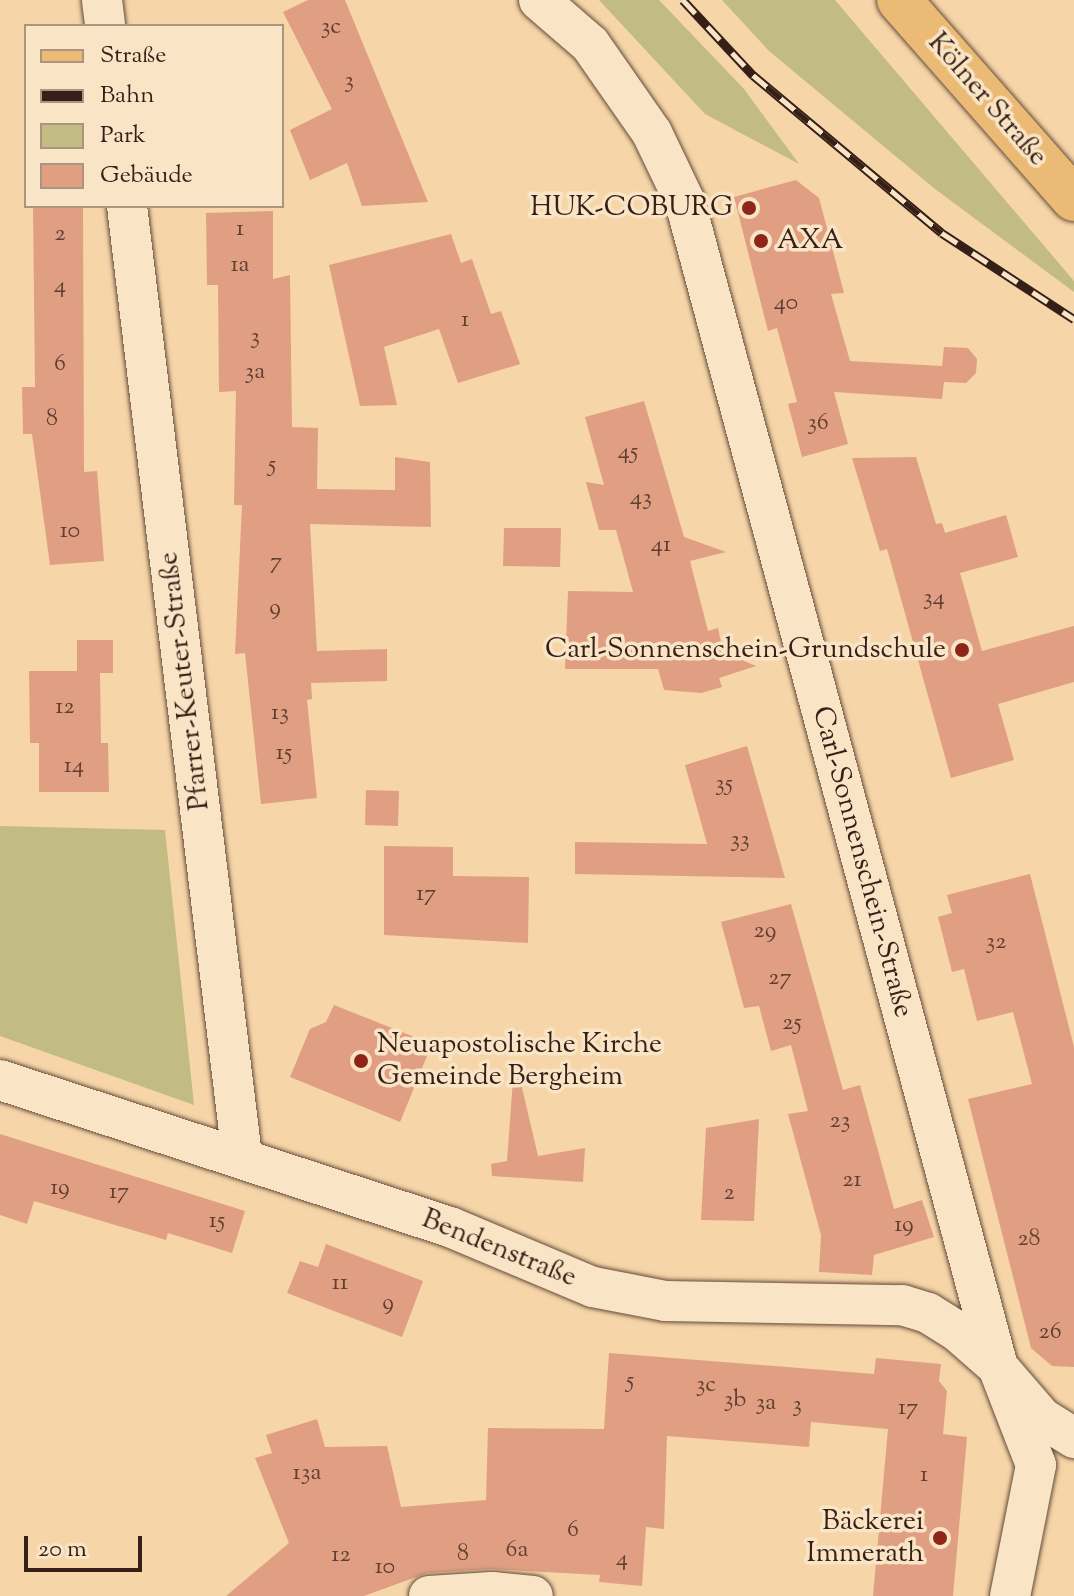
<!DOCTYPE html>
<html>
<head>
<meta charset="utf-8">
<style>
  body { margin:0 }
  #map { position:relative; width:1074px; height:1596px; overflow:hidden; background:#f6d5a8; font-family:"Sorts Mill Goudy",serif }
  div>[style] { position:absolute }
  .green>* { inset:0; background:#c2bc83 }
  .building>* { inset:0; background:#e09f82 }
  .roads { filter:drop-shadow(0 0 2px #654c3b) drop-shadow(0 0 2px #654c3b) }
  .minor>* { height:40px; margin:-20px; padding:0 20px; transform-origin:20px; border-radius:20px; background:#f9e4c6 }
  .major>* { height:44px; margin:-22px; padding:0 22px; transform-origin:22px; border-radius:22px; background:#ebba74 }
  .rail>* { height:9px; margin-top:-4.5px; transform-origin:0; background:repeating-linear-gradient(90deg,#f9e4c6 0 18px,#351f17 0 36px); box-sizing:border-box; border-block:2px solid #351f17 }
  .dots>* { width:22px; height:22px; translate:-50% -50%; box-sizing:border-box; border:4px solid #f9e4c6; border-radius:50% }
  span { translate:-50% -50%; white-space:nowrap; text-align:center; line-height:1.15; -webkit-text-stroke:7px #f9e4c6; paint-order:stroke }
  .number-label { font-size:24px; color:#603f32 }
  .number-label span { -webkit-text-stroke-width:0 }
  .street-label { font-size:28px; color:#351f17 }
  .poi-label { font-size:28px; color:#351f17 }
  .right { translate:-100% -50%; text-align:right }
  .left { translate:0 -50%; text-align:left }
  .legend { position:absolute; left:24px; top:24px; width:260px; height:184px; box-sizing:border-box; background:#f9e4c6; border:2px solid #ab9580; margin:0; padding:10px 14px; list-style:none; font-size:24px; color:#351f17 }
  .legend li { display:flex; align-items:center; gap:16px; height:40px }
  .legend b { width:40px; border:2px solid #ab9580 }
  .scale { position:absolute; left:24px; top:1536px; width:118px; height:36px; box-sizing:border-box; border:4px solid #351f17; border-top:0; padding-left:10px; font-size:24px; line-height:28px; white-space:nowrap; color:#351f17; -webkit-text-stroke:6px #f9e4c6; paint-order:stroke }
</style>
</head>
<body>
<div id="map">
  <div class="green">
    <div style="clip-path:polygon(599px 0,659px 0,744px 89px,799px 164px,705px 114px)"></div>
    <div style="clip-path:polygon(722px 0,835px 0,1074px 281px,1074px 292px,935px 189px,769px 51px)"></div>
    <div style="clip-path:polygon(0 826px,165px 830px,194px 1105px,0 1036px)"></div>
  </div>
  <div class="building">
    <div style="clip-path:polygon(308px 0,345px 0,428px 202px,362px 206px,347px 163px,310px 180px,290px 130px,332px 109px,283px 12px)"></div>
    <div style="clip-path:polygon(796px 180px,819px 198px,844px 293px,831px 294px,850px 361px,942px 366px,944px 347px,968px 348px,977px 359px,976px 373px,966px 383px,944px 382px,942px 399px,834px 392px,848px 444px,802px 457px,788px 404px,797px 402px,777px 328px,768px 331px,734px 197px)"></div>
    <div style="clip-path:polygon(33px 206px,83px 206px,84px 472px,97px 471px,104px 561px,50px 565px,32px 434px,23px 434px,22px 387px,35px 387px)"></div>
    <div style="clip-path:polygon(273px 211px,273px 279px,290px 275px,292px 427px,318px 428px,317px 489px,395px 490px,395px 457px,430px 462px,431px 527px,310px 524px,317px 651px,387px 649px,387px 681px,311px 683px,312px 699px,307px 700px,317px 798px,261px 804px,245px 653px,235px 654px,242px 505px,234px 505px,236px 391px,219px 392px,218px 285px,207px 285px,206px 213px)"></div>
    <div style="clip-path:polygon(451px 234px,461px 263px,472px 259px,491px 314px,501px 311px,520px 364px,458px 383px,439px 329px,384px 347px,397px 405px,360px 406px,329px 265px)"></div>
    <div style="clip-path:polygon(644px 401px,684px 537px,726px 552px,690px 561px,708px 631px,718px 628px,723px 652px,756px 666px,719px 678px,722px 687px,701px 693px,664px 690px,658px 669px,565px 669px,568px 591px,633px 592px,616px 530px,599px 530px,586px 482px,604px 485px,585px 417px)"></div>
    <div style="clip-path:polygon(916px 457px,936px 524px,942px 523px,945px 533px,1006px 515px,1018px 557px,960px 573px,982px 651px,1074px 626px,1074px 682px,998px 704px,1014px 760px,951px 778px,887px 549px,880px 551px,852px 458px)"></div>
    <div style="clip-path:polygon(504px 528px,561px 528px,560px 567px,503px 566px)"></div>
    <div style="clip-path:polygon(77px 640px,113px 640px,113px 673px,100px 673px,101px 743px,108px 743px,109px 792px,39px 792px,39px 743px,30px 743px,29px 671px,77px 671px)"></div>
    <div style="clip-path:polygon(747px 746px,785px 878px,575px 874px,575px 842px,707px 844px,685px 765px)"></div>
    <div style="clip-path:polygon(366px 790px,399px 791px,398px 826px,365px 825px)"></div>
    <div style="clip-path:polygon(384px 846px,453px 847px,453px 876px,529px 877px,528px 943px,384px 935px)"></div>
    <div style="clip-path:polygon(1030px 874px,1074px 1047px,1074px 1367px,1052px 1366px,1031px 1348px,968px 1099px,1032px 1084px,1013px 1012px,977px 1021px,964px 969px,952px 972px,938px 917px,952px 913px,947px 895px)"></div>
    <div style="clip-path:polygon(791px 904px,843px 1090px,860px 1085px,894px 1209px,922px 1200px,934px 1237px,874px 1255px,872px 1275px,819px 1272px,821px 1235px,788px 1114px,808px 1111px,791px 1045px,771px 1051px,759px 1006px,744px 1008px,721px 922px)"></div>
    <div style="clip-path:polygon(334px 1005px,432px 1044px,400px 1122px,290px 1077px,310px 1029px,326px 1022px)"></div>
    <div style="clip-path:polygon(513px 1079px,520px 1079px,538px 1156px,585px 1148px,583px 1182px,492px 1176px,491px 1164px,507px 1161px)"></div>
    <div style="clip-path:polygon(759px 1119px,754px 1221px,701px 1220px,706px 1128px)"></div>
    <div style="clip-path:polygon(0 1134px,245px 1211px,232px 1253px,168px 1233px,166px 1240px,34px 1201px,27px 1224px,0 1215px)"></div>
    <div style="clip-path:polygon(326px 1244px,423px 1281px,402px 1337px,287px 1293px,300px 1261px,318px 1267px)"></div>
    <div style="clip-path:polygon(609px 1353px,874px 1374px,876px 1358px,941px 1364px,939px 1381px,947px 1391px,943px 1434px,967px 1437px,953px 1596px,873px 1596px,888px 1429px,811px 1422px,809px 1447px,667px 1436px,664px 1529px,646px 1527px,642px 1586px,599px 1582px,600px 1575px,491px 1569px,427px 1573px,364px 1596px,226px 1596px,289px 1543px,255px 1458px,272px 1453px,266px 1435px,317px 1419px,325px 1447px,387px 1446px,401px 1507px,486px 1500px,488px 1428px,604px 1429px)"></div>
  </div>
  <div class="roads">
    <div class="minor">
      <div style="left:102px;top:0;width:26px;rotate:83deg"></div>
      <div style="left:539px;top:0;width:67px;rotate:40.8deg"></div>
      <div style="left:590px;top:44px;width:108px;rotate:55.1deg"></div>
      <div style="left:652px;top:133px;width:76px;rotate:64.4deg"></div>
      <div style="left:685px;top:202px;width:1206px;rotate:74.96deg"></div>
      <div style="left:998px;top:1367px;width:67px;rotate:49.2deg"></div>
      <div style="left:1042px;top:1418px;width:38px;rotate:32deg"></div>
      <div style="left:127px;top:206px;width:957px;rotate:83.1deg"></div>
      <div style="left:0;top:1080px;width:473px;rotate:18.1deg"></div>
      <div style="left:450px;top:1227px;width:155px;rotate:22.8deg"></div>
      <div style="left:593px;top:1287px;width:73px;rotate:11deg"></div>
      <div style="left:665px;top:1301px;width:237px;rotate:1deg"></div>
      <div style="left:902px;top:1305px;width:27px;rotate:17deg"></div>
      <div style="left:928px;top:1313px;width:34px;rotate:32deg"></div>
      <div style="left:957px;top:1331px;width:55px;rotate:41.3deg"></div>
      <div style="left:998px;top:1367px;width:105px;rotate:68.8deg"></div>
      <div style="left:1036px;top:1465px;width:134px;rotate:101.2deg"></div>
      <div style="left:429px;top:1596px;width:63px;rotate:-3.6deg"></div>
      <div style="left:492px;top:1592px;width:41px;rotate:5.6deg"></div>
    </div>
    <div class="major">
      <div style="left:899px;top:0;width:265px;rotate:48.7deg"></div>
    </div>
  </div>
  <div class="rail">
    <div style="left:683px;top:0;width:103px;rotate:47deg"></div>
    <div style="left:753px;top:75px;width:246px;rotate:39.9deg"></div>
    <div style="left:942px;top:233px;width:158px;rotate:33.1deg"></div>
  </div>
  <div class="dots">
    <div style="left:749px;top:208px;background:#8f2418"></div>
    <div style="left:761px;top:241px;background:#8f2418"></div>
    <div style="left:962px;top:650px;background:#8f2418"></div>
    <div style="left:361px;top:1061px;background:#8f2418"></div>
    <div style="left:940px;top:1538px;background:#8f2418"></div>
  </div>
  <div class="number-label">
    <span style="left:331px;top:28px">3c</span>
    <span style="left:349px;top:82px">3</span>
    <span style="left:240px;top:230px">1</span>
    <span style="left:60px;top:235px">2</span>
    <span style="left:240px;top:266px">1a</span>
    <span style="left:60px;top:287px">4</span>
    <span style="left:786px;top:304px">40</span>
    <span style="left:465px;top:321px">1</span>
    <span style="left:255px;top:338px">3</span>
    <span style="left:60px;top:365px">6</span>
    <span style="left:255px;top:373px">3a</span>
    <span style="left:52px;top:420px">8</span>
    <span style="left:818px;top:424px">36</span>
    <span style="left:628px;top:453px">45</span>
    <span style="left:272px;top:466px">5</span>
    <span style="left:641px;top:499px">43</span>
    <span style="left:70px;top:532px">10</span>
    <span style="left:661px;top:546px">41</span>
    <span style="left:276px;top:563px">7</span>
    <span style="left:934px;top:599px">34</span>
    <span style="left:275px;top:609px">9</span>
    <span style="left:65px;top:708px">12</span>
    <span style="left:280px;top:714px">13</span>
    <span style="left:284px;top:754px">15</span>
    <span style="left:74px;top:767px">14</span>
    <span style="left:724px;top:785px">35</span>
    <span style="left:740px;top:841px">33</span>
    <span style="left:426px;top:895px">17</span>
    <span style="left:765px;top:932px">29</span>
    <span style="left:996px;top:943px">32</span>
    <span style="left:780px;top:979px">27</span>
    <span style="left:792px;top:1024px">25</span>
    <span style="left:840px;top:1122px">23</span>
    <span style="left:852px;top:1181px">21</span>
    <span style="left:60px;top:1189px">19</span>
    <span style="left:119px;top:1193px">17</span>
    <span style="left:729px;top:1194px">2</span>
    <span style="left:217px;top:1222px">15</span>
    <span style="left:904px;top:1226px">19</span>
    <span style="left:1029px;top:1240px">28</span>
    <span style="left:340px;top:1284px">11</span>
    <span style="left:388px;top:1304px">9</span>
    <span style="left:1050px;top:1333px">26</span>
    <span style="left:630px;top:1382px">5</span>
    <span style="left:706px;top:1386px">3c</span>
    <span style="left:735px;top:1401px">3b</span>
    <span style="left:766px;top:1404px">3a</span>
    <span style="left:797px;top:1406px">3</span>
    <span style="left:908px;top:1409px">17</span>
    <span style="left:307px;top:1474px">13a</span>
    <span style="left:924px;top:1476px">1</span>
    <span style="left:573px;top:1531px">6</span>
    <span style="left:517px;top:1551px">6a</span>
    <span style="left:463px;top:1555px">8</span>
    <span style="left:341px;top:1556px">12</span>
    <span style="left:622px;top:1560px">4</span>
    <span style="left:385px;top:1568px">10</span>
  </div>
  <div class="street-label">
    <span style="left:987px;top:100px;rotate:49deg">Kölner Straße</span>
    <span style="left:185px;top:681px;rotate:-97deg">Pfarrer-Keuter-Straße</span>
    <span style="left:862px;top:862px;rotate:75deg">Carl-Sonnenschein-Straße</span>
    <span style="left:499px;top:1249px;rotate:22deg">Bendenstraße</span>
  </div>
  <div class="poi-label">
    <span class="right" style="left:733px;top:208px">HUK-COBURG</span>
    <span class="left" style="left:777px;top:241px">AXA</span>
    <span class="right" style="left:946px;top:650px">Carl-Sonnenschein-Grundschule</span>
    <span class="left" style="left:377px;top:1061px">Neuapostolische Kirche<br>Gemeinde Bergheim</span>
    <span class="right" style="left:924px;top:1538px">Bäckerei<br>Immerath</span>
  </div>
  <ul class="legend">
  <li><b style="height:10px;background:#ebba74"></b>Straße</li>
  <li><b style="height:10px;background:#351f17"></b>Bahn</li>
  <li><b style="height:22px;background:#c2bc83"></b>Park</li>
  <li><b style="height:22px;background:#e09f82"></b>Gebäude</li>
  </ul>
  <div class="scale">20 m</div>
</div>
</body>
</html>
